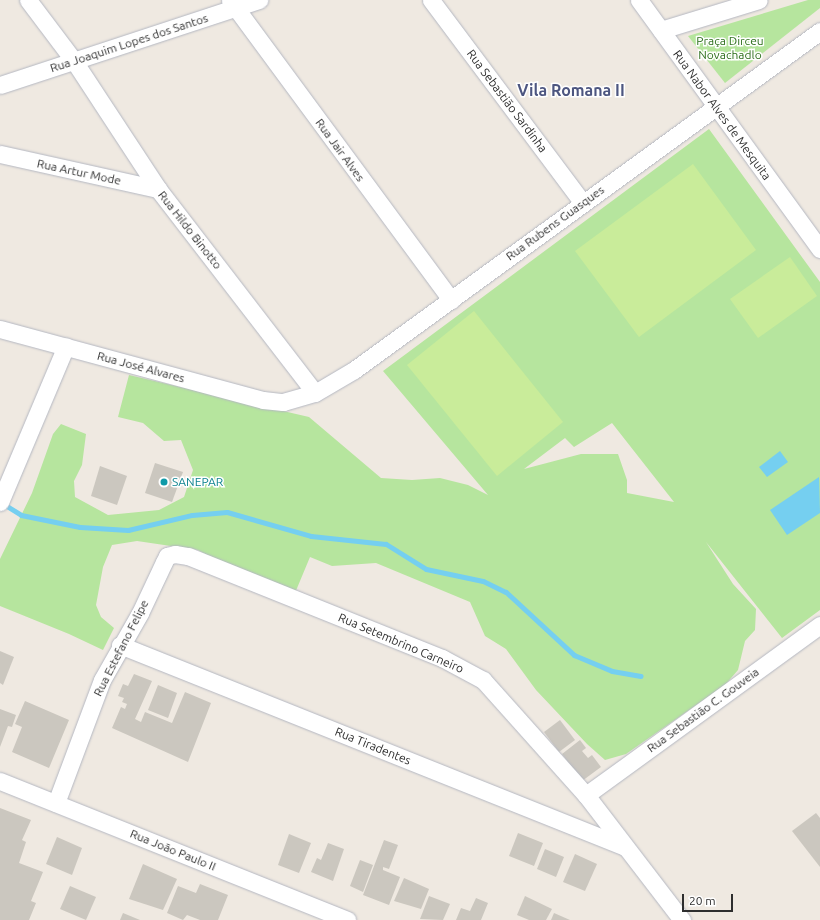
<!DOCTYPE html>
<html>
<head>
<meta charset="utf-8">
<style>
  body { margin:0 }
  #map { position:relative; width:820px; height:920px; overflow:hidden; background:#efe9e1; font-family:Ubuntu,sans-serif }
  div>[style] { position:absolute }
  .green>* { inset:0; background:#b6e59e }
  .pitch>* { inset:0; background:#c9ec9a }
  .water>* { inset:0; background:#75cff0 }
  .stream>* { height:5px; margin:-2.5px; padding:0 2.5px; transform-origin:2.5px; border-radius:2.5px; background:#75cff0 }
  .building>* { inset:0; background:#cbc7bf }
  .roads { filter:drop-shadow(0 0 1px #b4b7c1) drop-shadow(0 0 1px #b4b7c1) }
  .street>* { height:17px; margin:-8.5px; padding:0 8.5px; transform-origin:8.5px; border-radius:8.5px; background:#fff }
  .dots>* { width:11px; height:11px; translate:-50% -50%; box-sizing:border-box; border:2px solid #fff; border-radius:50% }
  span { translate:-50% -50%; white-space:nowrap; text-align:center; line-height:1.15; -webkit-text-stroke:3px #fff; paint-order:stroke }
  .park-label { font-size:12px; color:#2c6e1b }
  .street-label { font-size:12px; color:#2e2e2e }
  .culture-label { font-size:12px; color:#0d838f }
  .left { translate:0 -50%; text-align:left }
  .district-label { font-size:16px; color:#4d5680; font-weight:700 }
  .scale { position:absolute; left:682px; top:894px; width:51px; height:18px; box-sizing:border-box; border:2px solid #2e2e2e; border-top:0; padding-left:5px; font-size:12px; line-height:14px; white-space:nowrap; color:#2e2e2e; -webkit-text-stroke:3px #fff; paint-order:stroke }
</style>
</head>
<body>
<div id="map">
  <div class="green">
    <div style="clip-path:polygon(808px 0,820px 0,820px 8px,725px 83px,688px 36px)"></div>
    <div style="clip-path:polygon(evenodd,709px 129px,820px 282px,820px 610px,782px 638px,706px 542px,733px 584px,756px 609px,755px 630px,745px 641px,738px 670px,725px 685px,626px 754px,605px 760px,587px 744px,536px 690px,506px 649px,485px 636px,470px 602px,376px 563px,332px 566px,310px 557px,295px 593px,233px 570px,198px 550px,137px 541px,112px 545px,103px 567px,96px 605px,101px 617px,114px 628px,103px 650px,69px 634px,0 606px,0 559px,32px 493px,53px 434px,61px 424px,86px 434px,82px 465px,74px 481px,75px 497px,108px 515px,159px 510px,184px 497px,193px 470px,181px 440px,164px 441px,143px 423px,118px 417px,129px 375px,309px 417px,381px 478px,412px 480px,440px 478px,468px 485px,488px 495px,383px 371px,709px 129px,612px 423px,674px 502px,627px 493px,627px 480px,618px 454px,581px 454px,524px 469px,565px 438px,574px 447px,612px 423px)"></div>
  </div>
  <div class="pitch">
    <div style="clip-path:polygon(693px 164px,756px 250px,639px 337px,575px 251px)"></div>
    <div style="clip-path:polygon(790px 257px,817px 296px,758px 338px,730px 299px)"></div>
    <div style="clip-path:polygon(474px 311px,563px 422px,497px 476px,407px 365px)"></div>
  </div>
  <div class="water">
    <div style="clip-path:polygon(780px 451px,788px 462px,767px 477px,759px 467px)"></div>
    <div style="clip-path:polygon(819px 477px,820px 513px,787px 535px,770px 510px)"></div>
  </div>
  <div class="stream">
    <div style="left:2px;top:503px;width:22px;rotate:32deg"></div>
    <div style="left:21px;top:515px;width:60px;rotate:11.5deg"></div>
    <div style="left:80px;top:527px;width:48px;rotate:3.6deg"></div>
    <div style="left:128px;top:530px;width:66px;rotate:-13.2deg"></div>
    <div style="left:192px;top:515px;width:35px;rotate:-5deg"></div>
    <div style="left:227px;top:512px;width:87px;rotate:15.9deg"></div>
    <div style="left:311px;top:536px;width:75px;rotate:6.1deg"></div>
    <div style="left:386px;top:544px;width:47px;rotate:32deg"></div>
    <div style="left:426px;top:569px;width:58px;rotate:11.9deg"></div>
    <div style="left:483px;top:581px;width:25px;rotate:26deg"></div>
    <div style="left:506px;top:592px;width:93px;rotate:42.8deg"></div>
    <div style="left:574px;top:655px;width:41px;rotate:22.8deg"></div>
    <div style="left:612px;top:671px;width:29px;rotate:10deg"></div>
  </div>
  <div class="building">
    <div style="clip-path:polygon(155px 463px,183px 472px,172px 502px,145px 493px)"></div>
    <div style="clip-path:polygon(100px 466px,127px 476px,117px 505px,91px 496px)"></div>
    <div style="clip-path:polygon(0 651px,14px 657px,3px 685px,0 683px)"></div>
    <div style="clip-path:polygon(134px 674px,152px 681px,135px 719px,141px 722px,145px 712px,172px 723px,185px 692px,211px 703px,188px 762px,112px 728px,121px 707px,125px 709px,127px 704px,122px 702px,124px 698px,118px 696px,123px 684px,128px 686px)"></div>
    <div style="clip-path:polygon(158px 685px,177px 693px,168px 718px,148px 710px)"></div>
    <div style="clip-path:polygon(25px 701px,69px 720px,49px 768px,12px 752px,22px 727px,15px 724px)"></div>
    <div style="clip-path:polygon(0 709px,16px 715px,12px 727px,8px 726px,0 747px)"></div>
    <div style="clip-path:polygon(560px 720px,575px 740px,559px 752px,544px 732px)"></div>
    <div style="clip-path:polygon(580px 740px,586px 748px,582px 751px,588px 758px,592px 755px,601px 767px,582px 781px,562px 754px)"></div>
    <div style="clip-path:polygon(0 808px,31px 820px,22px 840px,26px 842px,19px 863px,43px 872px,31px 901px,36px 903px,29px 920px,0 920px)"></div>
    <div style="clip-path:polygon(816px 813px,820px 818px,820px 867px,792px 831px)"></div>
    <div style="clip-path:polygon(518px 833px,543px 843px,534px 866px,509px 856px)"></div>
    <div style="clip-path:polygon(289px 834px,311px 843px,299px 873px,278px 865px)"></div>
    <div style="clip-path:polygon(57px 837px,82px 848px,72px 875px,46px 864px)"></div>
    <div style="clip-path:polygon(384px 840px,398px 845px,389px 869px,383px 867px,383px 870px,400px 877px,389px 905px,363px 895px)"></div>
    <div style="clip-path:polygon(328px 843px,344px 849px,333px 881px,311px 872px,317px 858px,321px 860px)"></div>
    <div style="clip-path:polygon(545px 849px,564px 857px,556px 877px,537px 869px)"></div>
    <div style="clip-path:polygon(575px 854px,597px 864px,585px 891px,563px 882px)"></div>
    <div style="clip-path:polygon(360px 860px,373px 865px,363px 892px,350px 886px)"></div>
    <div style="clip-path:polygon(143px 864px,177px 879px,163px 910px,129px 899px)"></div>
    <div style="clip-path:polygon(404px 878px,429px 889px,421px 909px,394px 901px)"></div>
    <div style="clip-path:polygon(200px 884px,228px 895px,218px 920px,200px 920px,187px 915px,183px 920px,167px 913px,178px 886px,196px 893px)"></div>
    <div style="clip-path:polygon(70px 886px,96px 897px,86px 920px,60px 909px)"></div>
    <div style="clip-path:polygon(429px 896px,450px 904px,443px 920px,420px 919px)"></div>
    <div style="clip-path:polygon(525px 896px,552px 909px,546px 920px,529px 920px,517px 915px)"></div>
    <div style="clip-path:polygon(476px 898px,488px 903px,481px 920px,456px 920px,461px 908px,470px 911px)"></div>
    <div style="clip-path:polygon(123px 913px,140px 920px,120px 920px)"></div>
    <div style="clip-path:polygon(554px 913px,570px 920px,551px 920px)"></div>
  </div>
  <div class="roads">
    <div class="street">
      <div style="left:28px;top:0;width:76px;rotate:53deg"></div>
      <div style="left:74px;top:61px;width:153px;rotate:56.7deg"></div>
      <div style="left:158px;top:189px;width:257px;rotate:52.4deg"></div>
      <div style="left:230px;top:0;width:373px;rotate:53.6deg"></div>
      <div style="left:431px;top:0;width:254px;rotate:53.2deg"></div>
      <div style="left:639px;top:0;width:308px;rotate:54deg"></div>
      <div style="left:661px;top:30px;width:102px;rotate:-17deg"></div>
      <div style="left:0;top:85px;width:273px;rotate:-18.2deg"></div>
      <div style="left:0;top:154px;width:162px;rotate:12.5deg"></div>
      <div style="left:0;top:329px;width:272px;rotate:15.1deg"></div>
      <div style="left:263px;top:400px;width:20px;rotate:6deg"></div>
      <div style="left:283px;top:402px;width:33px;rotate:-16deg"></div>
      <div style="left:315px;top:393px;width:45px;rotate:-30.5deg"></div>
      <div style="left:354px;top:370px;width:576px;rotate:-36.03deg"></div>
      <div style="left:0;top:502px;width:169px;rotate:-67.1deg"></div>
      <div style="left:120px;top:645px;width:544px;rotate:21.8deg"></div>
      <div style="left:0;top:781px;width:374px;rotate:21.8deg"></div>
      <div style="left:586px;top:795px;width:289px;rotate:-36deg"></div>
      <div style="left:56px;top:803px;width:131px;rotate:-69.5deg"></div>
      <div style="left:102px;top:680px;width:77px;rotate:-60.4deg"></div>
      <div style="left:140px;top:613px;width:56px;rotate:-64.8deg"></div>
      <div style="left:164px;top:562px;width:7px;rotate:-63deg"></div>
      <div style="left:167px;top:556px;width:8px;rotate:-14deg"></div>
      <div style="left:175px;top:554px;width:13px;rotate:9deg"></div>
      <div style="left:188px;top:556px;width:274px;rotate:21.9deg"></div>
      <div style="left:442px;top:658px;width:47px;rotate:28.2deg"></div>
      <div style="left:483px;top:680px;width:154px;rotate:48.2deg"></div>
      <div style="left:586px;top:795px;width:158px;rotate:52.5deg"></div>
    </div>
  </div>
  <div class="dots">
    <div style="left:164px;top:482px;background:#0f9aa8"></div>
  </div>
  <div class="park-label">
    <span style="left:730px;top:48px">Praça Dirceu<br>Novachadlo</span>
  </div>
  <div class="street-label">
    <span style="left:129px;top:43px;rotate:-18deg">Rua Joaquim Lopes dos Santos</span>
    <span style="left:507px;top:101px;rotate:53deg">Rua Sebastião Sardinha</span>
    <span style="left:722px;top:115px;rotate:54deg">Rua Nabor Alves de Mesquita</span>
    <span style="left:340px;top:150px;rotate:54deg">Rua Jair Alves</span>
    <span style="left:79px;top:172px;rotate:12deg">Rua Artur Mode</span>
    <span style="left:555px;top:223px;rotate:-36deg">Rua Rubens Guasques</span>
    <span style="left:190px;top:230px;rotate:52deg">Rua Hildo Binotto</span>
    <span style="left:141px;top:367px;rotate:15deg">Rua José Alvares</span>
    <span style="left:401px;top:643px;rotate:23deg">Rua Setembrino Carneiro</span>
    <span style="left:121px;top:648px;rotate:-63deg">Rua Estefano Felipe</span>
    <span style="left:703px;top:710px;rotate:-36deg">Rua Sebastião C. Gouveia</span>
    <span style="left:373px;top:746px;rotate:22deg">Rua Tiradentes</span>
    <span style="left:173px;top:850px;rotate:22deg">Rua João Paulo II</span>
  </div>
  <div class="culture-label">
    <span class="left" style="left:172px;top:482px">SANEPAR</span>
  </div>
  <div class="district-label">
    <span style="left:571px;top:90px">Vila Romana II</span>
  </div>
  <div class="scale">20 m</div>
</div>
</body>
</html>
